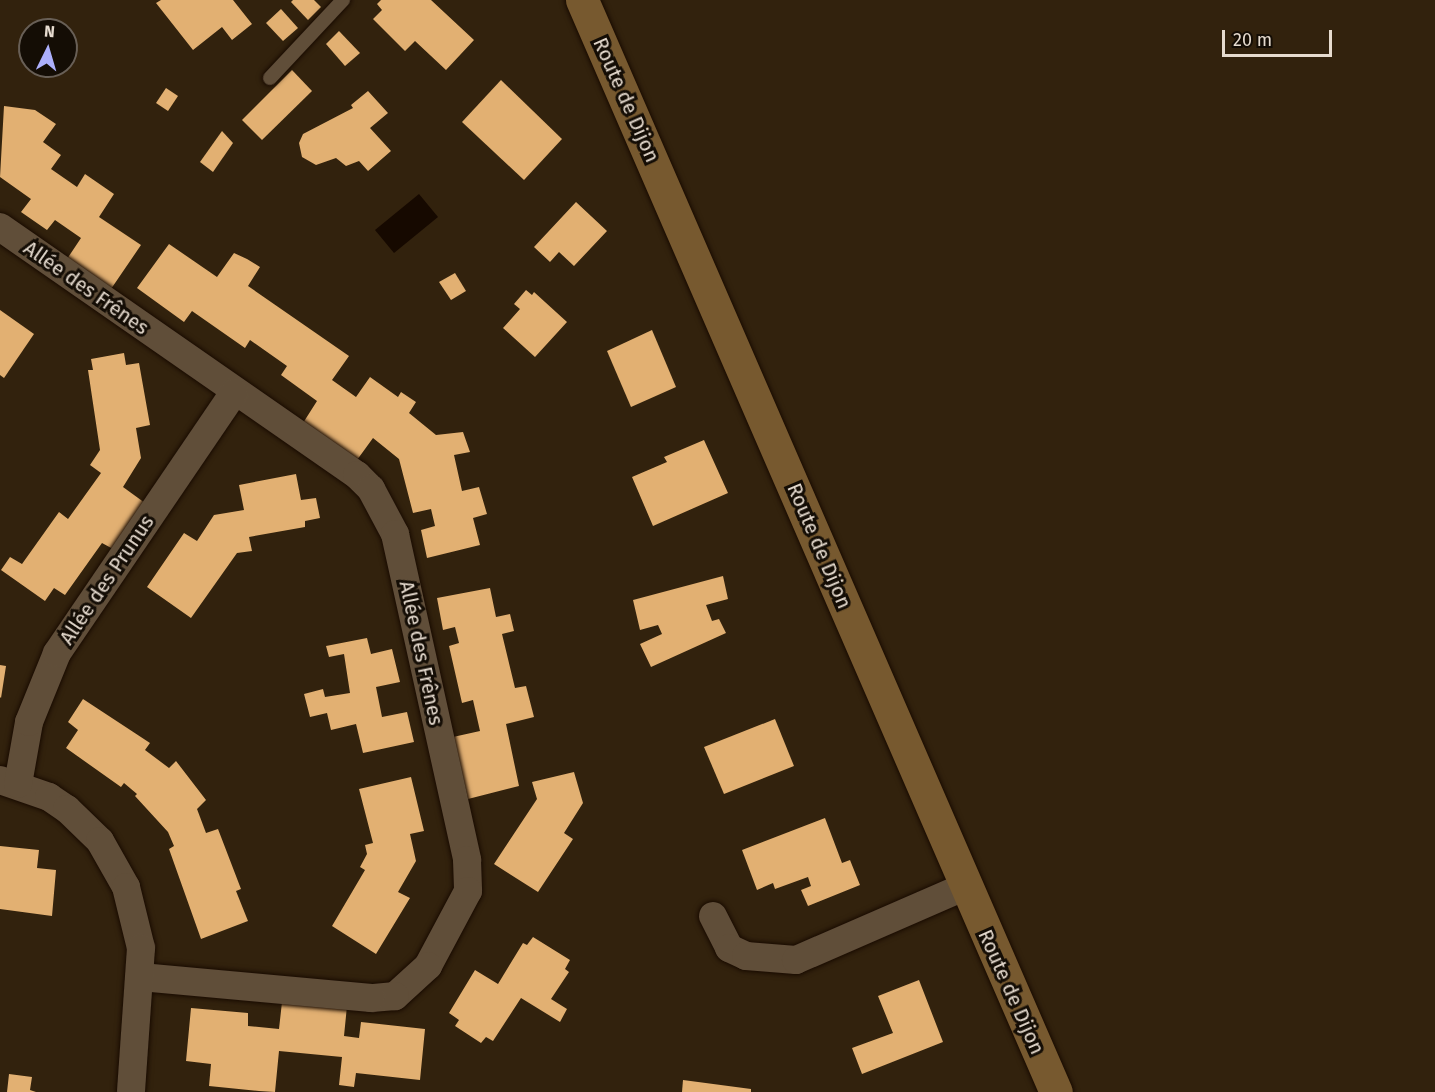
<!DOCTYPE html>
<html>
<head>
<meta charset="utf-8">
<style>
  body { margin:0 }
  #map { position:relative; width:1435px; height:1092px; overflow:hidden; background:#32220d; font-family:"Fira Sans",sans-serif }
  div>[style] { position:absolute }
  .water>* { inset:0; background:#160900 }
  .building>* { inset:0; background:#e2b072 }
  .roads { filter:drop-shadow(0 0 2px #190b00) drop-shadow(0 0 2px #190b00) }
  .lane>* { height:14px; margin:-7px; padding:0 7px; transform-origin:7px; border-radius:7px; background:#604e39 }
  .street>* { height:28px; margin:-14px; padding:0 14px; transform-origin:14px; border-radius:14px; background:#604e39 }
  .secondary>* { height:33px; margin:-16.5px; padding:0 16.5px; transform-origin:16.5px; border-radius:16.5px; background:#77592f }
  span { translate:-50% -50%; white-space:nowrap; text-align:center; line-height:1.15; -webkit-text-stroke:6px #140d05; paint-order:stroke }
  .street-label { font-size:20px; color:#e6dbcf }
  .north { position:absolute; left:18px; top:18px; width:60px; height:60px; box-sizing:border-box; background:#140d05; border:2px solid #685f56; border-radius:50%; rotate:5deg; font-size:16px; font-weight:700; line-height:24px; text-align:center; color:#e6dbcf }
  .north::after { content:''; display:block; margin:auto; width:21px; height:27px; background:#acaffb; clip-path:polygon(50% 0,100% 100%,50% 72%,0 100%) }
  .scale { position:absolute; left:1222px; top:30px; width:110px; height:27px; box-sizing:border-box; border:3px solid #e6dbcf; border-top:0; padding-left:8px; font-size:18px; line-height:21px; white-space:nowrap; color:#e6dbcf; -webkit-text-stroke:4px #140d05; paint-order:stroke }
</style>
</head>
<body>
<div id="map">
  <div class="water">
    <div style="clip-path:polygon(419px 194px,438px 217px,394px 253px,375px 230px)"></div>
  </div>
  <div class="building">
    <div style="clip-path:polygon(161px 0,233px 0,252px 24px,232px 40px,222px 27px,193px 50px,156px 3px)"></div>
    <div style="clip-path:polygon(293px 0,314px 0,321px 7px,308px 20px,291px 2px)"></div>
    <div style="clip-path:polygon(381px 0,431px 0,474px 40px,446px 70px,415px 41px,405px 51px,373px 19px,382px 10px,377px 4px)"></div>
    <div style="clip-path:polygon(281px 9px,298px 28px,283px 41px,266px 23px)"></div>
    <div style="clip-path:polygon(339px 31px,360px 53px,345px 66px,326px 44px)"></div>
    <div style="clip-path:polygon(292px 70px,312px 91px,262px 140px,242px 120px)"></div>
    <div style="clip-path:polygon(501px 80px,562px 139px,524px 180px,462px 122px)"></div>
    <div style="clip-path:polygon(166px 88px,178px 96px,168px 111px,156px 103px)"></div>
    <div style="clip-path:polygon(368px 91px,388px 113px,370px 128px,391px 151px,368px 171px,359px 161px,346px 166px,336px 158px,316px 165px,302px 157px,299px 143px,303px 134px,353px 108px,351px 105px)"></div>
    <div style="clip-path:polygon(4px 106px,35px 110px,56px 124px,43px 142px,61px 155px,51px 169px,77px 187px,85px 174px,114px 194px,99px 217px,141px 245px,111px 289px,67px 259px,81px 238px,55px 220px,47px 230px,21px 212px,31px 199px,0 177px)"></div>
    <div style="clip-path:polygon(222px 131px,233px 143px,213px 172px,200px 162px)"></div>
    <div style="clip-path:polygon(576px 202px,607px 231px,574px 266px,559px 252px,550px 262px,534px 247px)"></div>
    <div style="clip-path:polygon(169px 244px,217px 277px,234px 253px,247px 259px,260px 267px,248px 286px,349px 356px,332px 380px,356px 397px,370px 377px,398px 397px,401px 392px,416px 402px,409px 413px,436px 435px,463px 432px,470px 452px,454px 455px,462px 491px,479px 487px,487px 514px,473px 518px,480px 545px,427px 558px,421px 530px,435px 526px,431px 509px,413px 513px,399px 459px,373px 438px,357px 460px,303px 423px,317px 401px,281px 375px,287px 366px,250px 340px,245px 348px,192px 311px,184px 322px,137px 288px)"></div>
    <div style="clip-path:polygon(455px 273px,466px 291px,451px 300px,439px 282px)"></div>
    <div style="clip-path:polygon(526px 290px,532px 295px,534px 292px,567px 322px,535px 357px,503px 328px,520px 309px,514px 304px)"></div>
    <div style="clip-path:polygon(0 310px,34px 334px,4px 378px,0 375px)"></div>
    <div style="clip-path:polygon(652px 330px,676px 387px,631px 407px,607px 351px)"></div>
    <div style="clip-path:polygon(124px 353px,126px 365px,139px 363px,150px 425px,136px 428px,141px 458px,123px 487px,145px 503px,113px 549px,102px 543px,65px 595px,54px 588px,45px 601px,1px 570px,10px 557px,22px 564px,59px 512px,68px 519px,101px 473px,90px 465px,100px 450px,88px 370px,93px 370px,91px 359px)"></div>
    <div style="clip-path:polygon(704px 440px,728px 493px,653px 526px,632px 477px,667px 462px,664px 457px)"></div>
    <div style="clip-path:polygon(296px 474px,301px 500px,316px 498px,320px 518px,305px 521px,305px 527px,249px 537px,252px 551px,237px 553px,191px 618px,147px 587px,184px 533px,197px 541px,214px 515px,244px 510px,239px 485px)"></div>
    <div style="clip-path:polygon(723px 576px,728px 599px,706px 605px,712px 621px,719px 619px,726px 633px,651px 667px,640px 644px,662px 634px,658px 625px,640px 630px,633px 600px)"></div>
    <div style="clip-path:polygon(490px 588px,496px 617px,510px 614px,514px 631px,502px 634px,515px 688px,526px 686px,534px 717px,506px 724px,519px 786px,468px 799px,453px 737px,480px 731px,473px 700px,462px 703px,449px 646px,459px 643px,455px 627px,443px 630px,437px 598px)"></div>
    <div style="clip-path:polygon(367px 638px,371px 654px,392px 649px,400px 682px,376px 687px,382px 717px,407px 712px,414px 742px,363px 753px,356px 724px,331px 730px,327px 713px,310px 717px,304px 694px,323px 689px,325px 697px,350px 693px,344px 654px,329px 657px,326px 646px)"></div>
    <div style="clip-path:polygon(0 665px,6px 666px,1px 698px,0 697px)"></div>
    <div style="clip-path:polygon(83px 699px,150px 743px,145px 750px,169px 768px,176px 761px,206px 800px,197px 809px,206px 833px,218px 829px,241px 889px,236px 891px,248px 921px,201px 939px,169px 849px,174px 846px,168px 832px,135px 796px,137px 794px,124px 783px,121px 787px,66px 748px,78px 730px,68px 722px)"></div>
    <div style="clip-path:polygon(775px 719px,794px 766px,724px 794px,704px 747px)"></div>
    <div style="clip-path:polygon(574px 772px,583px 803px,564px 833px,573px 839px,538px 892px,494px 864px,537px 799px,532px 782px)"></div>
    <div style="clip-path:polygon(411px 777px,424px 831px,410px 834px,416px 861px,398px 892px,410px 898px,376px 954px,332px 926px,365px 870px,360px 867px,367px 854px,365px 845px,373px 843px,359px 789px)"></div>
    <div style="clip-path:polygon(825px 818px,842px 863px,850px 860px,860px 885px,808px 906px,801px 890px,811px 886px,808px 877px,775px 889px,773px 883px,757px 890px,742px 850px)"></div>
    <div style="clip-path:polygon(0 846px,39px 850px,37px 868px,56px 870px,52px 916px,0 909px)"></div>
    <div style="clip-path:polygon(533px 937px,570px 960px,565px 969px,569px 972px,551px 999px,567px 1009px,560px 1022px,521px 998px,493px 1041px,486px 1037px,481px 1043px,455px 1026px,459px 1020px,449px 1013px,475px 970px,498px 984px,523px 943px,527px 945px)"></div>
    <div style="clip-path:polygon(919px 980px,943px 1042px,862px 1074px,852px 1048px,893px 1033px,878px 996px)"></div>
    <div style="clip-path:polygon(282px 1002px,347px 1006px,344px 1036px,359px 1038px,361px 1022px,425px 1029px,420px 1080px,356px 1073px,354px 1087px,339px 1085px,342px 1057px,279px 1051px,275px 1092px,259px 1091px,209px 1086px,211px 1064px,186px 1061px,191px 1008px,248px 1013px,248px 1026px,279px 1029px)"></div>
    <div style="clip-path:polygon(9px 1074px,32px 1077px,30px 1090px,36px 1092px,7px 1092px)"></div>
    <div style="clip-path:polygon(683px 1080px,751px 1089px,751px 1092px,682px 1092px)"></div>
  </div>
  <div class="roads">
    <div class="lane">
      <div style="left:270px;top:78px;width:107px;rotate:-46.9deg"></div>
    </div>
    <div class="street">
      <div style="left:0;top:227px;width:435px;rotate:34.8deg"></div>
      <div style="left:357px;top:475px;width:20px;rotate:45deg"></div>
      <div style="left:371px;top:489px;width:51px;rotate:61.9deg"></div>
      <div style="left:395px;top:534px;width:334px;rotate:77.5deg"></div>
      <div style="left:467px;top:860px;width:31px;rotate:88deg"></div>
      <div style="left:468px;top:891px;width:85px;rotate:118.1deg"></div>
      <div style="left:428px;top:966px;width:45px;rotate:137.7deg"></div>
      <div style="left:395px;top:996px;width:24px;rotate:175deg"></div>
      <div style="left:371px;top:998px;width:231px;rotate:-174.8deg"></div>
      <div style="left:0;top:780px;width:52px;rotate:19.1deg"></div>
      <div style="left:49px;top:797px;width:22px;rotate:34deg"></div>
      <div style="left:67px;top:809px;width:46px;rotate:44.1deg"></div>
      <div style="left:100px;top:841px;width:53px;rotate:60.5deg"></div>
      <div style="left:126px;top:887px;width:63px;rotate:76.2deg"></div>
      <div style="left:141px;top:948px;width:144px;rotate:94deg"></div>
      <div style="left:18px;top:784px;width:63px;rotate:-79.9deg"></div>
      <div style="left:29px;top:722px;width:74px;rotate:-67.9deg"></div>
      <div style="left:57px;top:653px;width:315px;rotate:-55.8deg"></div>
      <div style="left:713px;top:916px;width:36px;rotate:63deg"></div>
      <div style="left:729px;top:948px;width:19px;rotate:25deg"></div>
      <div style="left:746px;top:956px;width:50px;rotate:4.6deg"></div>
      <div style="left:796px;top:960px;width:183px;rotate:-23.5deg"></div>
    </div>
    <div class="secondary">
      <div style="left:582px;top:0;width:1190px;rotate:66.54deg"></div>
    </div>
  </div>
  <div class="street-label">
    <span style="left:626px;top:100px;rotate:66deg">Route de Dijon</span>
    <span style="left:86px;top:288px;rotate:35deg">Allée des Frênes</span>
    <span style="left:819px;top:546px;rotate:67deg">Route de Dijon</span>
    <span style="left:107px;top:580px;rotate:-56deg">Allée des Prunus</span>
    <span style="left:421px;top:653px;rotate:78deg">Allée des Frênes</span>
    <span style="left:1011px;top:992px;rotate:66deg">Route de Dijon</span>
  </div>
  <div class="north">N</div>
  <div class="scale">20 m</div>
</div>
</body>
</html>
